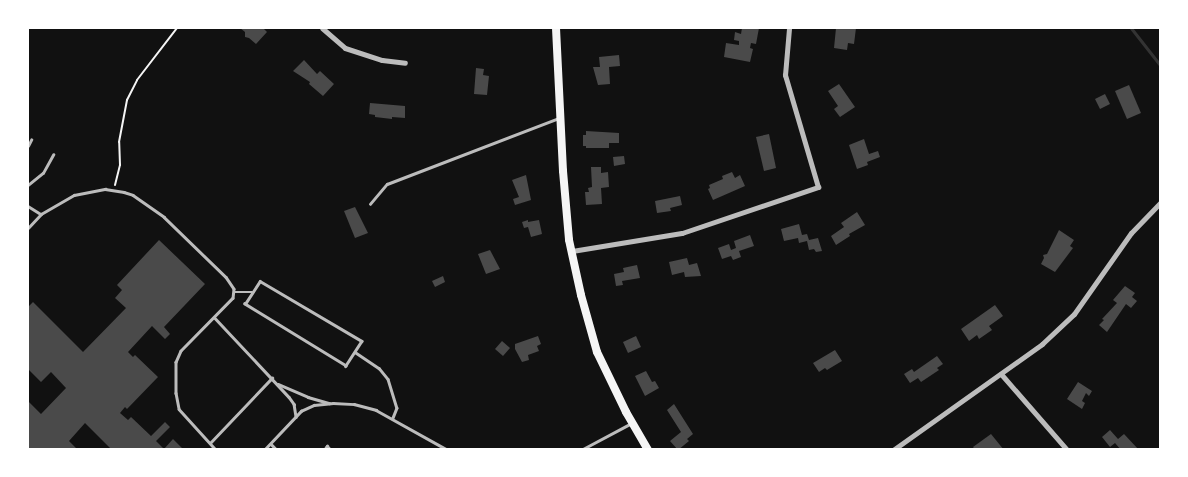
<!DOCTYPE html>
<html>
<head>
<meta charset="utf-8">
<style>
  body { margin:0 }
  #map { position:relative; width:1188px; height:477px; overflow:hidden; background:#111; font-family:"Nunito Sans",sans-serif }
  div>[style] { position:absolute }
  .stream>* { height:3px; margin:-1.5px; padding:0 1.5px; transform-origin:1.5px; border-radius:1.5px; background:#333 }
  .building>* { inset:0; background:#4a4a4a }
  .path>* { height:2px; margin:-1px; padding:0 1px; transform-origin:1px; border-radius:1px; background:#f5f5f5 }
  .service>* { height:2.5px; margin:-1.25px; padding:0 1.25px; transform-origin:1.25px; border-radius:1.25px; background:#bcbcbc }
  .minor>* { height:5px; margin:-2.5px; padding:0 2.5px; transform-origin:2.5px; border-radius:2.5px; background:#bcbcbc }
  .secondary>* { height:8px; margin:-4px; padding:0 4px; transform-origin:4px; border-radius:4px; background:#f5f5f5 }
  span { translate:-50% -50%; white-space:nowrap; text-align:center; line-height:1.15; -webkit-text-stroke:5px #fff; paint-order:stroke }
  .frame { position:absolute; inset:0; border:29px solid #fff; pointer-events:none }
</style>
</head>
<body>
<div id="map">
  <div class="stream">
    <div style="left:1131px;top:28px;width:47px;rotate:51.9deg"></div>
  </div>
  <div class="building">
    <div style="clip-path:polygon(240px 28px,263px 28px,267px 32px,256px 44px,249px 38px,245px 37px,245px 32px)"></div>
    <div style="clip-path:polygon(742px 28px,759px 28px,756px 44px,751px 43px,750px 48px,753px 49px,750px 62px,724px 57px,726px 43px,739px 45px,739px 41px,734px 40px,735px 32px,741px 34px)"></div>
    <div style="clip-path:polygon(836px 28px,856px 28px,854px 44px,848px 43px,847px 50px,834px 48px)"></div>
    <div style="clip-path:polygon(619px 55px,620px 66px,609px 67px,610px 84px,598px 85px,593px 67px,600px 67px,599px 57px)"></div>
    <div style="clip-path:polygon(304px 60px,317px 74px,320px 71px,334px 84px,323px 96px,309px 84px,310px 82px,293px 71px)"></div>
    <div style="clip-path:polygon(476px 68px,484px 69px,483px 75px,489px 76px,487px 95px,474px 94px)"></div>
    <div style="clip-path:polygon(839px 84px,855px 107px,840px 117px,834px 109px,838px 106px,828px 91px)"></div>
    <div style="clip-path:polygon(1129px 85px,1141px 113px,1127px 119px,1115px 91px)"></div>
    <div style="clip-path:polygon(1105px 94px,1110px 104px,1100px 109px,1095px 99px)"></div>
    <div style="clip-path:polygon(370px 103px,405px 106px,405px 118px,392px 117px,392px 119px,375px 117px,375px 115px,369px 114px)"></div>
    <div style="clip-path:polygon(586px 131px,619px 133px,619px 143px,609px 143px,609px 148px,586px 148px,586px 146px,583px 146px,583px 135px,586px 135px)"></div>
    <div style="clip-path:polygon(769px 134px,776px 168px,764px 171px,756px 137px)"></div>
    <div style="clip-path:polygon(864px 139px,869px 154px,878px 151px,880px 157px,867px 162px,868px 165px,857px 169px,849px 145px)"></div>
    <div style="clip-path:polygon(624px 156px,625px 164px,614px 166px,613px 157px)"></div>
    <div style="clip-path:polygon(591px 167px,601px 167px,601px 173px,608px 172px,609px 187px,601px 188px,602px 204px,586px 205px,585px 192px,589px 192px,588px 188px,592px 187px)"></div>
    <div style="clip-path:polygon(732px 172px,735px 178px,740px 175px,745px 186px,713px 200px,708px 189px,710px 188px,709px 185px,723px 179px,722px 176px)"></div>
    <div style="clip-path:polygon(526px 175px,531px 200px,515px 205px,513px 199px,519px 197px,512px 180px)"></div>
    <div style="clip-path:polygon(680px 196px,682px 205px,670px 208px,671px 211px,657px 213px,655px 201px)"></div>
    <div style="clip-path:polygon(355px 207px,368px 233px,355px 238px,344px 211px)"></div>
    <div style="clip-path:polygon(857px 212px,865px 225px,849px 234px,850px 236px,836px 245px,831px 236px,844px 227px,841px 223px)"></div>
    <div style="clip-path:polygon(528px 220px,528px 222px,539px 220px,542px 234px,531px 237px,528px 227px,524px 228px,522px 222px)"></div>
    <div style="clip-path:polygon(799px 224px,802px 235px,807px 234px,809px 240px,818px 238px,822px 251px,816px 252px,814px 249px,809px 250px,807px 241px,799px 243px,798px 238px,784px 241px,781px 229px)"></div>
    <div style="clip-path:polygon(1059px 230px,1074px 240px,1070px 246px,1073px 248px,1055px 272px,1041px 264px,1044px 258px,1043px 255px,1047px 254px)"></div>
    <div style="clip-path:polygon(750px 235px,754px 246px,739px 251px,741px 257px,733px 260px,731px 256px,722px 259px,718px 248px,729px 244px,731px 250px,736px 248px,734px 241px)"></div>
    <div style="clip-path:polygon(159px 240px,205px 284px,164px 327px,170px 334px,165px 339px,152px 326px,128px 352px,133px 357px,135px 355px,158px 377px,127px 409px,125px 407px,120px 413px,128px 420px,131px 417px,151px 436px,165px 422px,170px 427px,156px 441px,164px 449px,173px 439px,184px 450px,112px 450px,85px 423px,69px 441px,78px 450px,28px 450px,28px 401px,41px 414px,66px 388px,51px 372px,41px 382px,28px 369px,28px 307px,33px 302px,83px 352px,126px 308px,115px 298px,122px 290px,117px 285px)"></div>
    <div style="clip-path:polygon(490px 250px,500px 269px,486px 274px,478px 254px)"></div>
    <div style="clip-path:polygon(687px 258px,689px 265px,697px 263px,701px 276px,685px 277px,684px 272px,672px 275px,669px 262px)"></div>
    <div style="clip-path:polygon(637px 265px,640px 278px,622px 281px,623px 285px,616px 286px,614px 274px,624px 272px,623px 268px)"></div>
    <div style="clip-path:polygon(443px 276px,445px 282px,435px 287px,432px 281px)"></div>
    <div style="clip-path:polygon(1125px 286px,1135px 293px,1132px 297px,1137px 301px,1131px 308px,1126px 304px,1107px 332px,1099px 325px,1104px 320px,1102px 319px,1117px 303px,1113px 300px)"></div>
    <div style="clip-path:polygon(995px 305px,1003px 316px,989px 326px,992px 330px,979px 339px,977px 335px,969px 341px,961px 329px)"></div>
    <div style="clip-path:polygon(538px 336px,541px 344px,537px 346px,539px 351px,528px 355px,529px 360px,522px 362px,515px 349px,515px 344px)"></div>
    <div style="clip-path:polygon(636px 336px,641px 347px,628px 353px,623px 342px)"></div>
    <div style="clip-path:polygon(502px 341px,510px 348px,503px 356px,495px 349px)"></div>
    <div style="clip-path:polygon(835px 350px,842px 361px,827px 370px,825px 368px,819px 372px,813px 363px)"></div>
    <div style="clip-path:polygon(937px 356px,943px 364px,937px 368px,939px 370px,921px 382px,918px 378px,910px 383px,904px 374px,912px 369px,914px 372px)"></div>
    <div style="clip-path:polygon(646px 371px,652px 382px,655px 381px,659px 388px,645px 396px,635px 376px)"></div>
    <div style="clip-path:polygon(1078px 382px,1092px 391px,1089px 396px,1086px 393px,1082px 401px,1085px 403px,1082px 409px,1067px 399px)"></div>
    <div style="clip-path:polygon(674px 404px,693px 434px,687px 439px,689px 441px,678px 450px,670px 441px,681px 432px,667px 410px)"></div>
    <div style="clip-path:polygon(1110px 430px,1118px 439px,1124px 434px,1139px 450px,1121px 450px,1115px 443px,1110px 447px,1102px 437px)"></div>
    <div style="clip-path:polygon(991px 434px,1004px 450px,975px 450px,973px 447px)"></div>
  </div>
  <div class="path">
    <div style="left:115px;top:185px;width:21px;rotate:-76deg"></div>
    <div style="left:120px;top:165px;width:23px;rotate:-92deg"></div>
    <div style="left:119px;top:142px;width:43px;rotate:-79.2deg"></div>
    <div style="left:127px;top:100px;width:22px;rotate:-63deg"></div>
    <div style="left:137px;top:80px;width:66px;rotate:-52.4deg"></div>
  </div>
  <div class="service">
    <div style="left:28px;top:146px;width:7px;rotate:-63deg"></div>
    <div style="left:28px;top:185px;width:19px;rotate:-39deg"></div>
    <div style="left:43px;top:173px;width:21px;rotate:-61deg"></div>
    <div style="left:370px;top:204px;width:26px;rotate:-50deg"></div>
    <div style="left:387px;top:184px;width:184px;rotate:-21deg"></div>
    <div style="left:28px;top:206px;width:15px;rotate:32deg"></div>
    <div style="left:28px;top:228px;width:19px;rotate:-47deg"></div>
    <div style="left:41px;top:214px;width:38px;rotate:-30deg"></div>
    <div style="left:74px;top:195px;width:32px;rotate:-11deg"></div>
    <div style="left:105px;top:189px;width:19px;rotate:9deg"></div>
    <div style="left:124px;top:192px;width:9px;rotate:18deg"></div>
    <div style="left:133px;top:195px;width:38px;rotate:35deg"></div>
    <div style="left:164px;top:217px;width:86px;rotate:44.1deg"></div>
    <div style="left:226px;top:277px;width:14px;rotate:56deg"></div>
    <div style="left:234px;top:289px;width:9px;rotate:96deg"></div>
    <div style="left:233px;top:298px;width:74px;rotate:134.5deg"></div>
    <div style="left:181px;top:351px;width:12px;rotate:114deg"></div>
    <div style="left:176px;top:362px;width:31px;rotate:90deg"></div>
    <div style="left:176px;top:393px;width:16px;rotate:79deg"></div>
    <div style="left:179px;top:409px;width:55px;rotate:47.9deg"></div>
    <div style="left:260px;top:281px;width:118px;rotate:30.5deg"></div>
    <div style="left:362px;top:341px;width:30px;rotate:123deg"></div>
    <div style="left:346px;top:366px;width:119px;rotate:-148.5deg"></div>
    <div style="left:245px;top:304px;width:27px;rotate:-57deg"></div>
    <div style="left:235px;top:292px;width:17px"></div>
    <div style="left:215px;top:318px;width:108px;rotate:46.9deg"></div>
    <div style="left:289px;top:397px;width:9px;rotate:54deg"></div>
    <div style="left:294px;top:404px;width:13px;rotate:81deg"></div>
    <div style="left:355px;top:352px;width:29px;rotate:34deg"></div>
    <div style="left:379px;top:368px;width:14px;rotate:51deg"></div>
    <div style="left:388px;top:379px;width:30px;rotate:73deg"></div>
    <div style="left:397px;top:408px;width:11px;rotate:112deg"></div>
    <div style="left:278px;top:384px;width:33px;rotate:23deg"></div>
    <div style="left:308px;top:397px;width:22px;rotate:16deg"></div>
    <div style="left:210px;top:443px;width:90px;rotate:-46.4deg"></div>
    <div style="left:271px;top:444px;width:8px;rotate:45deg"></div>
    <div style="left:264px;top:450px;width:54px;rotate:-46.5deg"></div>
    <div style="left:301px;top:411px;width:14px;rotate:-25deg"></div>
    <div style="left:314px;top:405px;width:19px;rotate:-6deg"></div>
    <div style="left:333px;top:403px;width:21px;rotate:3deg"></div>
    <div style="left:354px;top:404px;width:23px;rotate:15deg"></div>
    <div style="left:376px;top:410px;width:82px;rotate:29.1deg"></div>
    <div style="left:324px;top:450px;width:5px;rotate:-53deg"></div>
    <div style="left:327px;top:446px;width:6px;rotate:45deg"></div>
    <div style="left:581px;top:450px;width:55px;rotate:-28deg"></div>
  </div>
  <div class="minor">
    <div style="left:322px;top:28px;width:30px;rotate:41deg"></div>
    <div style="left:345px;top:48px;width:39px;rotate:18deg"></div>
    <div style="left:382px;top:60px;width:23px;rotate:7deg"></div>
    <div style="left:572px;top:251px;width:111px;rotate:-9.3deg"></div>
    <div style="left:682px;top:233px;width:144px;rotate:-18.7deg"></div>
    <div style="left:818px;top:187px;width:117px;rotate:-106.4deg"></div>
    <div style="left:785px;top:75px;width:47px;rotate:-85.1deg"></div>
    <div style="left:1001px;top:374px;width:101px;rotate:49deg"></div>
    <div style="left:893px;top:450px;width:183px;rotate:-35.4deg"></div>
    <div style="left:1042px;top:344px;width:44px;rotate:-43.2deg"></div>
    <div style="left:1074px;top:314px;width:99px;rotate:-54.9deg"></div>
    <div style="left:1131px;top:233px;width:42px;rotate:-46deg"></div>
  </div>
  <div class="secondary">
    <div style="left:556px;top:28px;width:143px;rotate:87.2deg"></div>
    <div style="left:563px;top:171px;width:69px;rotate:85deg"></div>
    <div style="left:569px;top:240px;width:56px;rotate:77.7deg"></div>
    <div style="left:581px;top:295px;width:59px;rotate:74.3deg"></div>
    <div style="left:597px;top:352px;width:67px;rotate:64.2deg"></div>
    <div style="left:626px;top:412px;width:44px;rotate:59.9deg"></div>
  </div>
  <div class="frame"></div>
</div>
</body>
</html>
